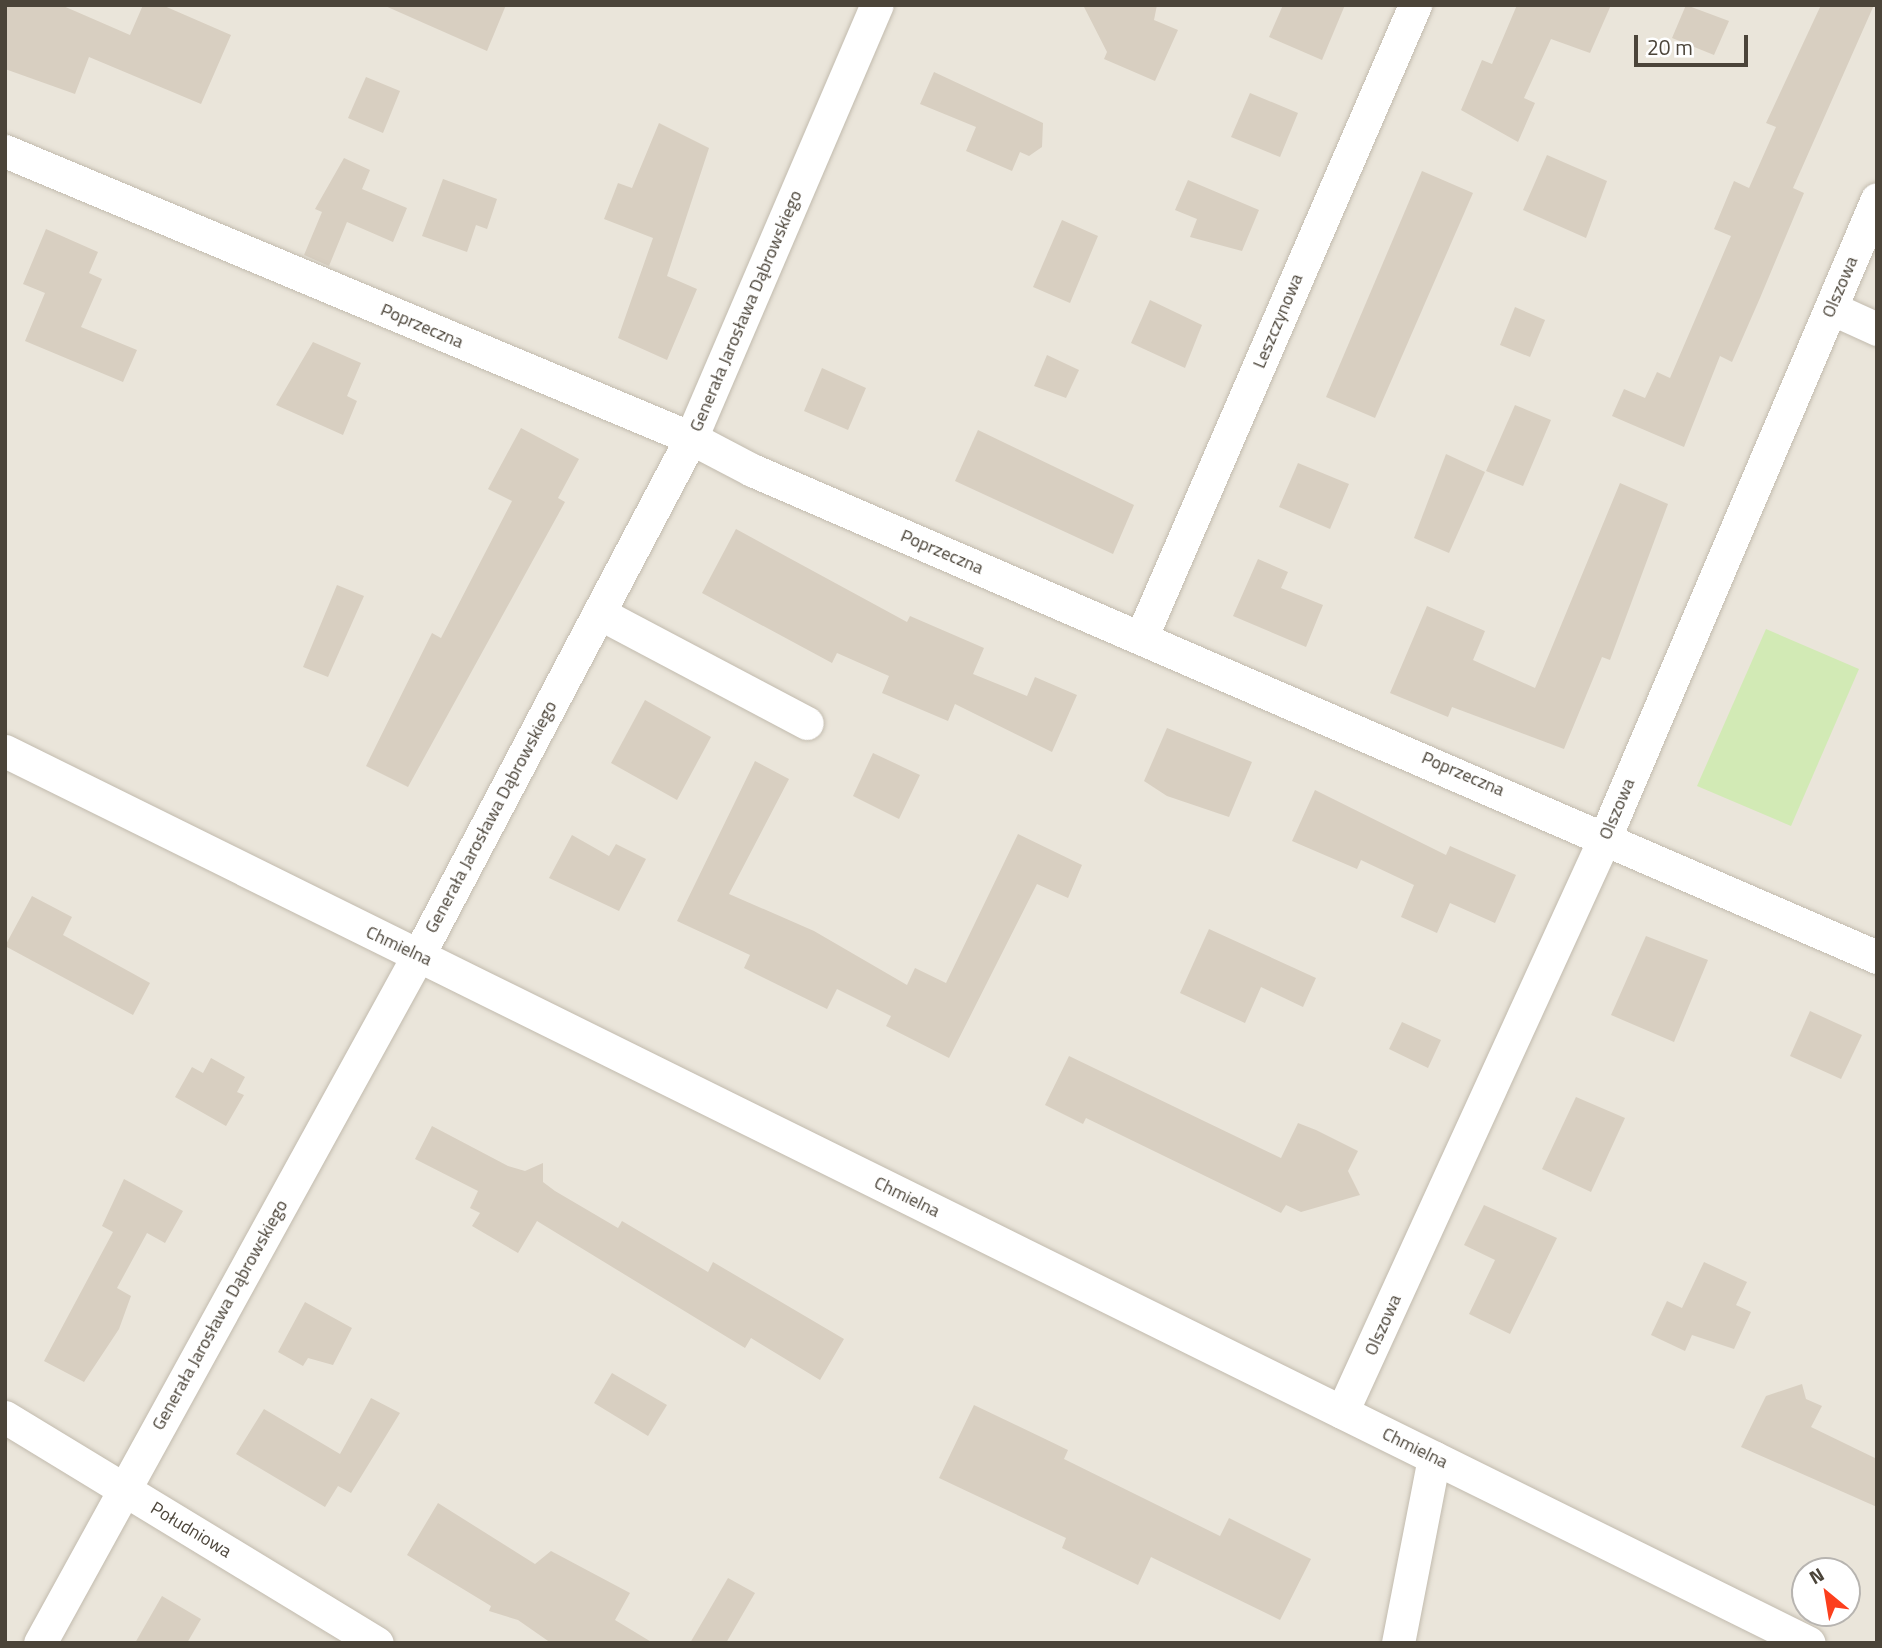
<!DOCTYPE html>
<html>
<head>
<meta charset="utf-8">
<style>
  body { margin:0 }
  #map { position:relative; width:1882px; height:1648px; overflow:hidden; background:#f6f3ec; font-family:"Titillium Web",sans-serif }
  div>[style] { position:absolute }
  .residential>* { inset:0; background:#eae5da }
  .green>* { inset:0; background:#d2eab5 }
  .building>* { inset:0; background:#d8cfc1 }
  .roads { filter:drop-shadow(0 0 2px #c2bbae) drop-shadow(0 0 2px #c2bbae) }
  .minor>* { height:33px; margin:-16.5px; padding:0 16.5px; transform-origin:16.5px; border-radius:16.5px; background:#fff }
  span { translate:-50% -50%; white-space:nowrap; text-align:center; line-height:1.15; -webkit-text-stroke:6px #fff; paint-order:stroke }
  .street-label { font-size:18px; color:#4b4439 }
  .frame { position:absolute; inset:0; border:7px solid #4b4439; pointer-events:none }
  .north { position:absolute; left:1791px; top:1557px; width:70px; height:70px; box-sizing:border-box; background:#fff; border:2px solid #b7b4b0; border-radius:50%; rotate:330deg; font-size:19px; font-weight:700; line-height:28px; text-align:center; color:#4b4439 }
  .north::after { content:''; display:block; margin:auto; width:24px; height:32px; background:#fc3f1d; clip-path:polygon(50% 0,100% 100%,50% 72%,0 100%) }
  .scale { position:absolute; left:1634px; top:35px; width:114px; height:32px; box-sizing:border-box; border:4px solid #4b4439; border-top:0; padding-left:9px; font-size:21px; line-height:24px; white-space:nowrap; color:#4b4439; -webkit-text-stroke:5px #fff; paint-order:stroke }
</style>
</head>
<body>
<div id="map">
  <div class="residential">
    <div style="clip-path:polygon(evenodd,5px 5px,1877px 5px,1877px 1643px,5px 1643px,5px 5px,1805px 1571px,1847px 1571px,1847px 1613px,1805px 1613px,1805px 1571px)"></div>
  </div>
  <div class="green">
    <div style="clip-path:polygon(1766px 629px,1859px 669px,1791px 826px,1697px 786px)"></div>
  </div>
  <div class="building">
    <div style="clip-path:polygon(5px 5px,61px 5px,130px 35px,143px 5px,162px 5px,231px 35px,201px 104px,89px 57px,75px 94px,5px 69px)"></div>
    <div style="clip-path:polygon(383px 5px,506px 5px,487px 51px)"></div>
    <div style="clip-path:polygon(1083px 5px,1157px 5px,1154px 20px,1178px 30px,1155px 81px,1104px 59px,1107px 52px)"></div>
    <div style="clip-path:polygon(1283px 5px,1345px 5px,1322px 60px,1269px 37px)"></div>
    <div style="clip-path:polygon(1517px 5px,1611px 5px,1590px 53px,1551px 39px,1524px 98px,1535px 103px,1518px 142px,1461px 110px,1482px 60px,1492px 64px)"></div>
    <div style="clip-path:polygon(1686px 5px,1729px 21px,1714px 55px,1672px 38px)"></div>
    <div style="clip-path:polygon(1821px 5px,1874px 5px,1793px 188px,1804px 193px,1760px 298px,1732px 362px,1720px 356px,1684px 447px,1612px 416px,1624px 389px,1645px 398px,1657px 372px,1670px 378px,1731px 236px,1714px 229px,1734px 181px,1749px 188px,1776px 127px,1766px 123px)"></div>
    <div style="clip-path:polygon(934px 72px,1043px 123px,1042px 147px,1029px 156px,1020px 152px,1012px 171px,966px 151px,976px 127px,920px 104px)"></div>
    <div style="clip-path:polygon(366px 77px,400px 91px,383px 133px,348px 118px)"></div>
    <div style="clip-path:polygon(1250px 93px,1298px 113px,1280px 157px,1231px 137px)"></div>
    <div style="clip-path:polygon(659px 123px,709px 148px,667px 276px,697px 289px,667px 360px,618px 338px,653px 238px,604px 219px,618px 183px,632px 188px)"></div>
    <div style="clip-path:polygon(1547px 155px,1607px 181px,1586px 238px,1523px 210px)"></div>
    <div style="clip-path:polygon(344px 158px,370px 170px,362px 189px,407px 208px,393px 242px,347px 222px,329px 266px,304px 255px,322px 212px,315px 209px)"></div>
    <div style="clip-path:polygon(1422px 171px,1473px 193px,1375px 418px,1326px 397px)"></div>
    <div style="clip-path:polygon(443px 179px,497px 199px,487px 229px,476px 225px,467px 252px,422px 236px)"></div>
    <div style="clip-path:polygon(1188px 180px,1259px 210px,1242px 251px,1190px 237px,1197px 219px,1175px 210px)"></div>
    <div style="clip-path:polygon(1062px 220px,1098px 236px,1070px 303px,1033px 287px)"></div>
    <div style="clip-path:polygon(46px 229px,98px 252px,89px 273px,102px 279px,81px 327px,137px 350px,123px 382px,25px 341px,45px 293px,23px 284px)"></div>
    <div style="clip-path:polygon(1150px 300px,1202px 325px,1185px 368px,1131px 343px)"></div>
    <div style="clip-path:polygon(1515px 307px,1545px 320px,1530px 357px,1500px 345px)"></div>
    <div style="clip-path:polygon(313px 342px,361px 363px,347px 396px,357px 401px,343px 435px,276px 405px)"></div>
    <div style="clip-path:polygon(1047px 355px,1079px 370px,1066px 398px,1034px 386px)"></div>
    <div style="clip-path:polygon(822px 368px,866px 388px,848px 430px,804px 411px)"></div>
    <div style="clip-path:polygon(1515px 405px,1551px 420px,1523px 486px,1486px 471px)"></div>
    <div style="clip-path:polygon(521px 428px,579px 459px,558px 498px,565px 502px,408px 787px,366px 766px,432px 633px,441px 638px,512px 501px,488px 489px)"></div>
    <div style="clip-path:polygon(978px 430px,1134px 505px,1113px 554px,955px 481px)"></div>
    <div style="clip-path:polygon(1446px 454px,1485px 472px,1449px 553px,1414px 538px)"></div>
    <div style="clip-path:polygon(1298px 463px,1349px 484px,1330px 529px,1279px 507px)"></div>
    <div style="clip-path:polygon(1620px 483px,1668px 504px,1610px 660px,1602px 657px,1564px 749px,1452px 707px,1448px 717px,1390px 693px,1427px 606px,1485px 631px,1473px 660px,1535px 688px)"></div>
    <div style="clip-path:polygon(736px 529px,907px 622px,910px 616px,984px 648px,973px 674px,1027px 696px,1035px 677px,1077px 695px,1052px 752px,955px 704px,948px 721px,882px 693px,889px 676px,837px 653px,832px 663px,702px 593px)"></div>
    <div style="clip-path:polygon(1258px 559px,1288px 572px,1281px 588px,1323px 605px,1306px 647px,1233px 616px)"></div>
    <div style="clip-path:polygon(337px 585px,364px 596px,328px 677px,303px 667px)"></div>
    <div style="clip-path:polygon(645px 700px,711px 737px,677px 800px,611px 763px)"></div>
    <div style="clip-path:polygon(1167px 728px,1252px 762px,1229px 817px,1167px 796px,1144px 781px)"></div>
    <div style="clip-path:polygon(873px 753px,920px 775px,899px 819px,853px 796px)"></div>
    <div style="clip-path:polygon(755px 761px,789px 779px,729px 894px,814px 931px,907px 985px,915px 968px,946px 983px,1018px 834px,1082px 865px,1068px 898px,1037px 884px,949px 1058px,886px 1026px,891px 1016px,837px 989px,827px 1009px,744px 968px,750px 955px,677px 921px)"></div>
    <div style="clip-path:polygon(1315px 790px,1446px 855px,1450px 846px,1516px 875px,1495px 923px,1450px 903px,1437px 933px,1401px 917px,1414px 885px,1361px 860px,1357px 869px,1292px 841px)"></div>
    <div style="clip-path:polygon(572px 835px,609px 856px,616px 844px,646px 859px,619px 911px,549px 878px)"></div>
    <div style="clip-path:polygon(32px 896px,72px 917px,63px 935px,150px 983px,133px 1015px,5px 946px)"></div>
    <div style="clip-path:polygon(1209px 929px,1316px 978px,1303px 1007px,1261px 987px,1245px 1023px,1180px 993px)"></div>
    <div style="clip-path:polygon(1646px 936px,1708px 960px,1674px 1042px,1611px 1015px)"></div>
    <div style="clip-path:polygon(1810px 1011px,1862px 1035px,1841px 1079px,1790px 1056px)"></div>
    <div style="clip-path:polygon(1402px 1022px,1441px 1040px,1428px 1068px,1389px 1049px)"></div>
    <div style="clip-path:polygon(1069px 1056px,1281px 1158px,1298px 1123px,1316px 1130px,1358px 1151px,1348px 1171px,1360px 1195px,1301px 1212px,1286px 1205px,1281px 1213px,1086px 1118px,1083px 1124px,1045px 1105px)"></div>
    <div style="clip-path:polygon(211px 1058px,245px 1077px,237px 1092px,244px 1095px,226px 1126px,175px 1097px,192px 1067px,203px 1073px)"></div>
    <div style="clip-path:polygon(1576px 1097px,1625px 1118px,1591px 1192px,1542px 1169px)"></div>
    <div style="clip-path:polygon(432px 1126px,508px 1166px,525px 1171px,543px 1163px,543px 1182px,555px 1191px,618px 1228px,622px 1221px,708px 1272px,713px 1262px,844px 1339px,820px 1380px,751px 1338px,745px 1348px,537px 1221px,518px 1253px,472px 1226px,480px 1213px,470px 1208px,478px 1191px,415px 1159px)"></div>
    <div style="clip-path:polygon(124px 1179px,183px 1211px,165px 1243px,147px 1233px,117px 1288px,131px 1296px,119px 1329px,84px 1382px,44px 1361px,113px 1232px,102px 1226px)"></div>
    <div style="clip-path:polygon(1484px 1205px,1557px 1238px,1510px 1334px,1469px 1314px,1495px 1260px,1464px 1245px)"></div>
    <div style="clip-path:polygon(1704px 1262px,1747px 1282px,1736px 1305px,1751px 1312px,1734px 1349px,1692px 1335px,1685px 1351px,1651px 1335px,1667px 1301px,1682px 1308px)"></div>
    <div style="clip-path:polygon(305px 1302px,352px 1328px,333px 1365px,308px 1358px,303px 1366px,278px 1352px)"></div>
    <div style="clip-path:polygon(612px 1373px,667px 1405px,648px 1436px,594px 1403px)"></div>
    <div style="clip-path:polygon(1802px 1384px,1806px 1399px,1822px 1406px,1811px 1427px,1877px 1459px,1877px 1507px,1741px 1447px,1766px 1396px)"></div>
    <div style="clip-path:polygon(371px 1398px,400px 1413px,351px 1493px,338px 1486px,325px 1507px,236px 1454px,264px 1409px,340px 1454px)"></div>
    <div style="clip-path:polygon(974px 1405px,1068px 1450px,1064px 1459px,1220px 1536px,1229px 1518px,1311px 1559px,1280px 1620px,1151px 1557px,1138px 1585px,1062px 1548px,1066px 1538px,939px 1478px)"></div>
    <div style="clip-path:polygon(438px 1503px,535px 1564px,551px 1551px,630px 1593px,615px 1620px,653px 1643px,551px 1643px,518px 1620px,489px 1611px,491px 1606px,407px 1555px)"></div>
    <div style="clip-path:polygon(728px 1578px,755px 1593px,726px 1643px,690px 1643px)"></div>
    <div style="clip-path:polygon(162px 1596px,201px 1619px,187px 1643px,135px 1643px)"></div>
  </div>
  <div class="roads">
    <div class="minor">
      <div style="left:5px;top:151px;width:744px;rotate:22.7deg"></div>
      <div style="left:691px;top:438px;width:69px;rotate:27.7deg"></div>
      <div style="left:752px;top:470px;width:1226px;rotate:23.41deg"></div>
      <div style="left:1831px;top:308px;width:51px;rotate:24.5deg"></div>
      <div style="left:599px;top:613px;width:235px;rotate:27.9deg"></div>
      <div style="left:1141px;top:638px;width:690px;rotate:-66.59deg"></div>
      <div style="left:5px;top:751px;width:2012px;rotate:26.31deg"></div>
      <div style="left:1342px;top:1412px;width:635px;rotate:-65.41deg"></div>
      <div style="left:1606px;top:835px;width:691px;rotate:-66.92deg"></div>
      <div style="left:5px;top:1417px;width:435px;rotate:31.3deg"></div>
      <div style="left:40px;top:1643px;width:786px;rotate:-61.19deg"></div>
      <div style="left:419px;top:954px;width:583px;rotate:-62.2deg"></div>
      <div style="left:691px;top:438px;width:471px;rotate:-66.8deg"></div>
      <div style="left:1398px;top:1643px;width:189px;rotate:-79deg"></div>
    </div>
  </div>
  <div class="street-label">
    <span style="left:1840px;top:287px;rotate:-67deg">Olszowa</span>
    <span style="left:746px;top:311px;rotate:-67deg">Generała Jarosława Dąbrowskiego</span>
    <span style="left:1278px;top:321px;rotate:-67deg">Leszczynowa</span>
    <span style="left:422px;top:326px;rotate:23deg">Poprzeczna</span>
    <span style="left:942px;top:552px;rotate:23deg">Poprzeczna</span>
    <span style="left:1463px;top:774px;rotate:23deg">Poprzeczna</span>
    <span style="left:1617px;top:809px;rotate:-67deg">Olszowa</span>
    <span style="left:491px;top:817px;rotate:-62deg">Generała Jarosława Dąbrowskiego</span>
    <span style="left:399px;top:946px;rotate:25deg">Chmielna</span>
    <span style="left:907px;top:1197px;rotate:26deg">Chmielna</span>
    <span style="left:220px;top:1315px;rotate:-61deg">Generała Jarosława Dąbrowskiego</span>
    <span style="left:1383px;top:1325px;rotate:-66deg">Olszowa</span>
    <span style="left:1415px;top:1448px;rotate:26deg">Chmielna</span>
    <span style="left:191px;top:1530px;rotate:31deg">Południowa</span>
  </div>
  <div class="frame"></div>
  <div class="north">N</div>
  <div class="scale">20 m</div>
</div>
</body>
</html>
